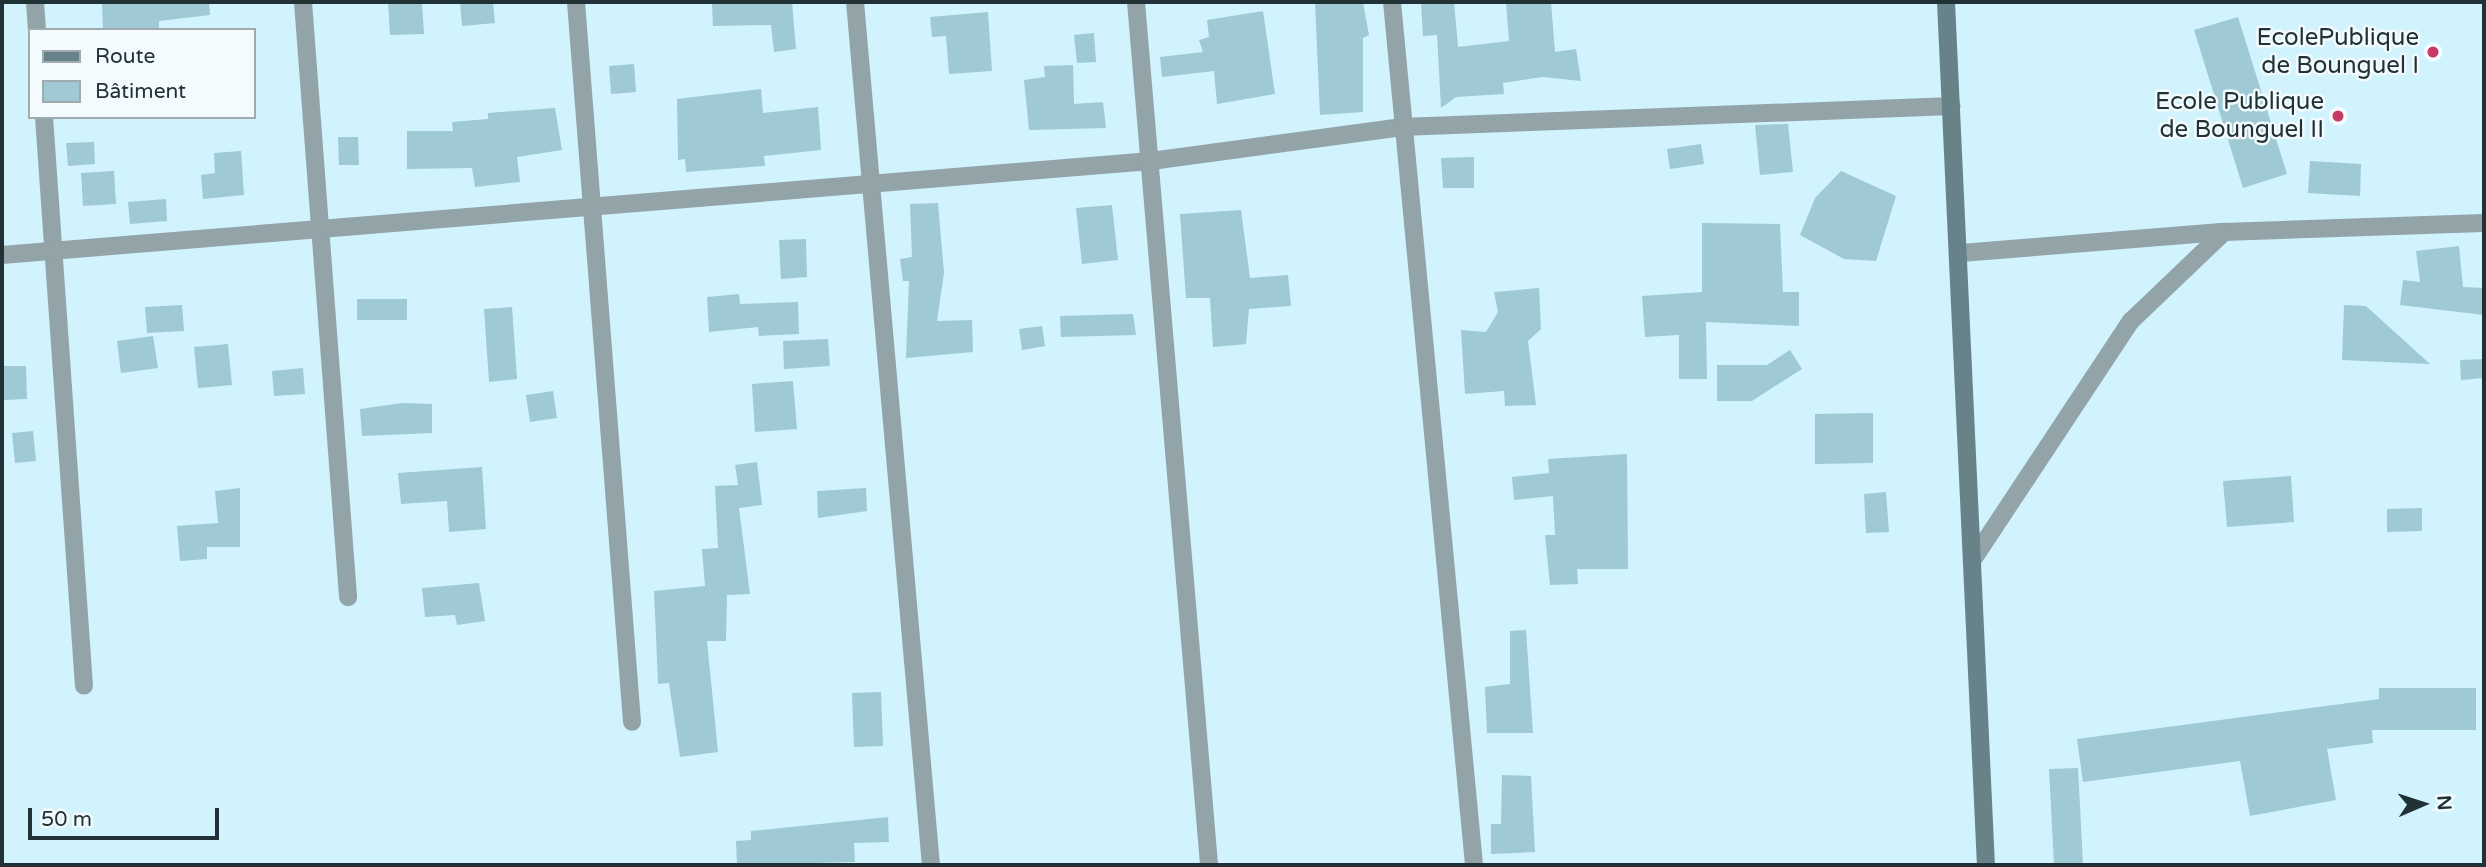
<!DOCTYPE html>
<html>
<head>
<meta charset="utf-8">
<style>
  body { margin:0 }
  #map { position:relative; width:2486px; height:867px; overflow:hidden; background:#d1f3fd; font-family:"Varela Round",sans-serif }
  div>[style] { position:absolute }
  .building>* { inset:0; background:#9fc9d5 }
  .minor>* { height:18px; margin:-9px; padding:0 9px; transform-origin:9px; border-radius:9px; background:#93a4a9 }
  .secondary>* { height:18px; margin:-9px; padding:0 9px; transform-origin:9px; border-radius:9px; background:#678289 }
  .dots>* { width:19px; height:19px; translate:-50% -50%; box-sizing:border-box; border:4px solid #f3fbfe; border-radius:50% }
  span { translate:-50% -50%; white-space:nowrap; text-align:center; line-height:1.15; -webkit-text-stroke:5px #f3fbfe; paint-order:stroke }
  .poi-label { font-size:24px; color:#213236 }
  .right { translate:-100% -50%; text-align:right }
  .frame { position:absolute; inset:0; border:4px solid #213236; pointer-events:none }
  .legend { position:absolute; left:28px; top:28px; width:228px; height:91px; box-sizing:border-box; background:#f3fbfe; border:2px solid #9fabae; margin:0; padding:9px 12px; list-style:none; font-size:21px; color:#213236 }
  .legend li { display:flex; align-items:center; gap:14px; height:35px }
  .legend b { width:35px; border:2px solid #9fabae }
  .north { position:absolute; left:2388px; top:769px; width:70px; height:70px; -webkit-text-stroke:5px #f3fbfe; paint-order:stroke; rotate:87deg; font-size:19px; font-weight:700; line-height:28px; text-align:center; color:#213236 }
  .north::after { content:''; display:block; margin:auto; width:24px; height:32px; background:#213236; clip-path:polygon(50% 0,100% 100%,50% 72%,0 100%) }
  .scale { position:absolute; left:28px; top:808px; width:191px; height:32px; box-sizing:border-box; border:4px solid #213236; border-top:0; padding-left:9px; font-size:21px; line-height:24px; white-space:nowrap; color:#213236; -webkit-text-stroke:5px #f3fbfe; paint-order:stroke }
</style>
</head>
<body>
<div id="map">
  <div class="building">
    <div style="clip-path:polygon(102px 2px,209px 2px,210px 15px,159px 21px,159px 30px,103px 30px)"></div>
    <div style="clip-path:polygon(388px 2px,422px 2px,424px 34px,390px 35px)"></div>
    <div style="clip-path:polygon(460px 2px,493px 2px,495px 23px,462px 26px)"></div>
    <div style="clip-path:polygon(712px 2px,792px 2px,796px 49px,774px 52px,771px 25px,713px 26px)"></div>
    <div style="clip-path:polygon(1315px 2px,1363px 2px,1369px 35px,1363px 38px,1363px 112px,1320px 115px)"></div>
    <div style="clip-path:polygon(1421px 2px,1454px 2px,1458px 47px,1509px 41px,1506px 2px,1551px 2px,1555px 52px,1576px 49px,1581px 81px,1543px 77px,1503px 83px,1504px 94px,1456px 97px,1441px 108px,1437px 35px,1423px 36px)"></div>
    <div style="clip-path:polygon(1263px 11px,1275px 94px,1217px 104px,1214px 71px,1162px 77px,1160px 57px,1203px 52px,1199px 40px,1209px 37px,1207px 20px)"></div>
    <div style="clip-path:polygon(988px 12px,992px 71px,949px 74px,946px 36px,932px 37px,930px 17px)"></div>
    <div style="clip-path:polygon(2238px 17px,2287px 174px,2243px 188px,2194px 30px)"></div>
    <div style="clip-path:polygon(1094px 33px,1096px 62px,1077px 63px,1074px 35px)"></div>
    <div style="clip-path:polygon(634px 64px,636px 92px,611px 94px,609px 66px)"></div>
    <div style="clip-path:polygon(1073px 65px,1074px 104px,1103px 102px,1106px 128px,1029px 130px,1024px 80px,1045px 77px,1044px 66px)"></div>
    <div style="clip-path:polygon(761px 89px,763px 113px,818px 107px,821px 150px,764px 156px,765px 166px,686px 172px,685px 159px,678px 160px,677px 99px)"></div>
    <div style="clip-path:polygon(555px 108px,562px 150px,517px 157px,520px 182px,475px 187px,472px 168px,407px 169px,407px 131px,453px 131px,452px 122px,488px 119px,488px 113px)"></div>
    <div style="clip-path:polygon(1788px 124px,1793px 172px,1760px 175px,1755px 125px)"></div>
    <div style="clip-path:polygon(338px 137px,358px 137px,359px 165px,339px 165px)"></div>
    <div style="clip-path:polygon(94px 142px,95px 164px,68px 166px,66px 143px)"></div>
    <div style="clip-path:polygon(1701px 144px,1704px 164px,1670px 169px,1667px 149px)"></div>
    <div style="clip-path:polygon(241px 151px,244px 195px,203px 199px,201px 175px,215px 173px,214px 153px)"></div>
    <div style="clip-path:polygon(1474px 157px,1474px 188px,1443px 188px,1441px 158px)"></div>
    <div style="clip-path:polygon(2310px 161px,2361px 164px,2360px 196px,2308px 193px)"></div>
    <div style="clip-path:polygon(114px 171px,116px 204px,83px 206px,81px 173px)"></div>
    <div style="clip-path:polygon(1841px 171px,1896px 196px,1876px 261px,1844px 259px,1800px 235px,1815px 198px)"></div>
    <div style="clip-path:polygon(166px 199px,167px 221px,130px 224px,128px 202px)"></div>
    <div style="clip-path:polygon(938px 203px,944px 273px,937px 321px,972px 320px,973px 352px,906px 358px,909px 281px,903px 281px,900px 259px,912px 257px,910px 204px)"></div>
    <div style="clip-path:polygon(1112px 205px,1118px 260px,1082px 264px,1076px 208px)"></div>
    <div style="clip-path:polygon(1241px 210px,1250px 278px,1288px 275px,1291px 306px,1249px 309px,1246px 344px,1213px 347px,1210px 298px,1186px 298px,1180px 214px)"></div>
    <div style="clip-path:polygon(1702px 223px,1780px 224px,1783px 292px,1799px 292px,1799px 326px,1706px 322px,1707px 379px,1679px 379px,1679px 335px,1645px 337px,1642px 296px,1702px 292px)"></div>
    <div style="clip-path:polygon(806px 239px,807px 277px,781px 279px,779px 240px)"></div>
    <div style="clip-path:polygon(2459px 246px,2463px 287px,2484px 288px,2484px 315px,2400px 305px,2403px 280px,2420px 282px,2416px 251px)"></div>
    <div style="clip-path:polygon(1539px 288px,1541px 329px,1528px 341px,1536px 405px,1505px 406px,1504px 391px,1465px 394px,1461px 330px,1486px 332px,1498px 312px,1494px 292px)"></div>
    <div style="clip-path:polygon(739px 294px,740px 304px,798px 302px,799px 334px,759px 336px,758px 327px,709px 332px,707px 297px)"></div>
    <div style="clip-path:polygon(357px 299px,407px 299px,407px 320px,357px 320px)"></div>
    <div style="clip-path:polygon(182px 305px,184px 331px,147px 333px,145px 307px)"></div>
    <div style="clip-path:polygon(2344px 305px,2366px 306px,2430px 364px,2342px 360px)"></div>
    <div style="clip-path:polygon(512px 307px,517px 379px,489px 382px,484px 309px)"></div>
    <div style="clip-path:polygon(1133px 314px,1136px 335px,1061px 337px,1060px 316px)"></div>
    <div style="clip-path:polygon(1042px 326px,1045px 346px,1022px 350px,1019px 329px)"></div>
    <div style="clip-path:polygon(153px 336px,158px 368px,121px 373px,117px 341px)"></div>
    <div style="clip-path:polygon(828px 339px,830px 366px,784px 369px,783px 341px)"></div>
    <div style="clip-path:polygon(228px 344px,232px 385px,198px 388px,194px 347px)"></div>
    <div style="clip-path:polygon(1790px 350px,1802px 369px,1752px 401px,1717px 401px,1717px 365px,1767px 365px)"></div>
    <div style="clip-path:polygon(2484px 359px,2484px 378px,2461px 380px,2460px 360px)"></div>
    <div style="clip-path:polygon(4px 366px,26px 366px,27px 399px,4px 400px)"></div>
    <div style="clip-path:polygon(303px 368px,305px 394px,274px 396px,272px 371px)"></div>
    <div style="clip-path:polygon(793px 381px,797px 429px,755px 432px,752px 384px)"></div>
    <div style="clip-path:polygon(553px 391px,557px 418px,530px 422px,526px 395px)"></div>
    <div style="clip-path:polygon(402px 403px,432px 404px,432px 433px,362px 436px,360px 409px)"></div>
    <div style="clip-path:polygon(1873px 413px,1873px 463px,1815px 464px,1815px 414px)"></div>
    <div style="clip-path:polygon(33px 431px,36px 461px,15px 463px,12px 433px)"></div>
    <div style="clip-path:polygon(1627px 454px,1628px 569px,1577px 569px,1578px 584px,1550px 585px,1545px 535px,1555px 535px,1553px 496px,1514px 500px,1512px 477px,1549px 473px,1548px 459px)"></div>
    <div style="clip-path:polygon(757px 462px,762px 505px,739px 508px,750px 594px,727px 595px,726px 641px,707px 641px,718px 752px,680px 757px,669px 683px,658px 684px,654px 591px,705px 586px,702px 549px,718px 548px,715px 486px,738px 485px,735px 465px)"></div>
    <div style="clip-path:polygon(482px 467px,486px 529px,449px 532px,447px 501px,401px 504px,398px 473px)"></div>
    <div style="clip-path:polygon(2291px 476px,2294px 522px,2227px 527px,2223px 481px)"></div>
    <div style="clip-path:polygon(240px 488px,240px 547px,207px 547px,207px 559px,180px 561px,177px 526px,218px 523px,215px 491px)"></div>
    <div style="clip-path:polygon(866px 488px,867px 511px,818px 518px,817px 491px)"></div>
    <div style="clip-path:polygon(1886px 492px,1889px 532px,1866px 533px,1864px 494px)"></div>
    <div style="clip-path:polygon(2422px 508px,2422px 531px,2387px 532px,2387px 509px)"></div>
    <div style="clip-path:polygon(479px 583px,485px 621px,457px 625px,455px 615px,425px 617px,422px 588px)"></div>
    <div style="clip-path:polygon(1526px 630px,1533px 733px,1487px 733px,1485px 687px,1510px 684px,1510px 631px)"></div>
    <div style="clip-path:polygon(2379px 688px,2476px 688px,2476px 730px,2372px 730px,2373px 743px,2327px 749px,2336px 800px,2250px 816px,2240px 761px,2083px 782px,2077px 739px,2379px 699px)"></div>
    <div style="clip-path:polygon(881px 692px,883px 746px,854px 747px,852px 693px)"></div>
    <div style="clip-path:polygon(2078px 768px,2083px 865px,2054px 865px,2049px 769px)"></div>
    <div style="clip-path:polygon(1502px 775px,1531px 776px,1535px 852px,1491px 854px,1491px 824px,1501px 824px)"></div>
    <div style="clip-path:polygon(888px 817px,889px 842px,854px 843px,855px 862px,737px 865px,736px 841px,751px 840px,751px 831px)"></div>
  </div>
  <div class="minor">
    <div style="left:35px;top:2px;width:28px;rotate:86deg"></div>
    <div style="left:303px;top:2px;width:597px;rotate:85.67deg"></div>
    <div style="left:576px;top:2px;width:722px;rotate:85.55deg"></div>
    <div style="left:855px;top:2px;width:866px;rotate:84.97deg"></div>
    <div style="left:1136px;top:2px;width:866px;rotate:85.16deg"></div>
    <div style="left:1392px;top:2px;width:867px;rotate:84.57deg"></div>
    <div style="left:44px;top:117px;width:570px;rotate:85.98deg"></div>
    <div style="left:1961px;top:253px;width:264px;rotate:-4.6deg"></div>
    <div style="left:2224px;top:232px;width:260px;rotate:-2deg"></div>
    <div style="left:2px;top:255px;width:1153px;rotate:-4.68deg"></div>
    <div style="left:1151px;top:161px;width:252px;rotate:-7.7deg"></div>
    <div style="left:1401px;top:127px;width:551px;rotate:-2.18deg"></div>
    <div style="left:1972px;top:561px;width:288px;rotate:-56.5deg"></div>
    <div style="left:2131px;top:321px;width:129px;rotate:-43.7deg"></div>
  </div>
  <div class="secondary">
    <div style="left:1946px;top:2px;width:864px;rotate:87.35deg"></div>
  </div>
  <div class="dots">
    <div style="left:2433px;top:52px;background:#c83a65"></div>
    <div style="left:2338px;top:116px;background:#c83a65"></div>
  </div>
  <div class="poi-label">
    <span class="right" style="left:2419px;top:52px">EcolePublique<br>de Bounguel I</span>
    <span class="right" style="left:2324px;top:116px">Ecole Publique<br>de Bounguel II</span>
  </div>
  <div class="frame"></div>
  <ul class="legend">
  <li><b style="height:9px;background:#678289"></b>Route</li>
  <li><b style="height:19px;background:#9fc9d5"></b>Bâtiment</li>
  </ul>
  <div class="north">N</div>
  <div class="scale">50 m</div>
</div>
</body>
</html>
